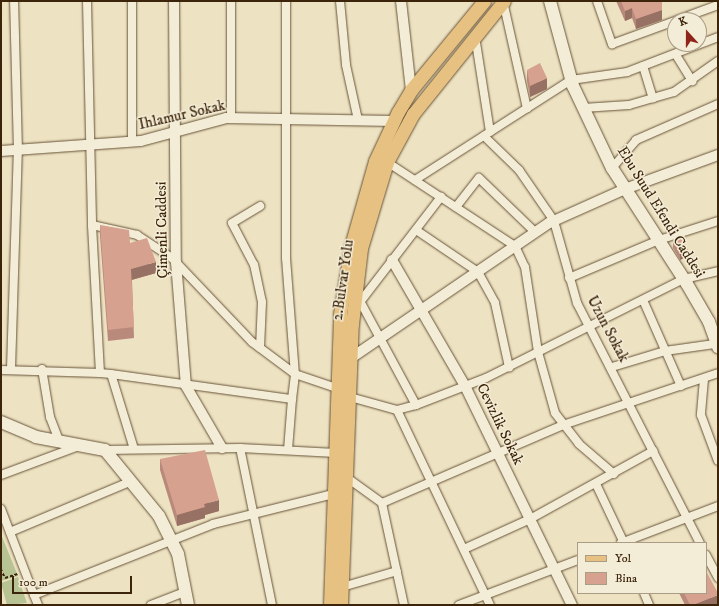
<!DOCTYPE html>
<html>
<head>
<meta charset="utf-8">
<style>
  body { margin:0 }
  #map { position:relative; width:719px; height:606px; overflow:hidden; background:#ede2c2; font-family:"IM FELL DW Pica",serif }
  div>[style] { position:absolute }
  .green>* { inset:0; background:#b8c393 }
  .path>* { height:1.5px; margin-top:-0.75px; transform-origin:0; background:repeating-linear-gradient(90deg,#3c240a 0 3px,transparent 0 5px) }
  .roads { filter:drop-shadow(0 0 1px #685438) drop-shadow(0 0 1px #685438) }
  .minor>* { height:8px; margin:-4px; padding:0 4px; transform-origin:4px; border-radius:4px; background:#f3ecd7 }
  .tertiary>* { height:10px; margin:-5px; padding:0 5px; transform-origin:5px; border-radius:5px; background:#f3ecd7 }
  .secondary>* { height:12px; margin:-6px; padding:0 6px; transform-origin:6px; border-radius:6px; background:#f3ecd7 }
  .primary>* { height:13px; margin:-6.5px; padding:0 6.5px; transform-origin:6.5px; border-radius:6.5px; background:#e6c181 }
  .wall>* { inset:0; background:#b98a7b }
  .shaded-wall>* { inset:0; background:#967164 }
  .building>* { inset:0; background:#d7a18f }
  span { translate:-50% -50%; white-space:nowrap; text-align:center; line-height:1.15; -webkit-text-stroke:3px #f3ecd7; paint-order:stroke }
  .street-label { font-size:15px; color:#3c240a }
  .frame { position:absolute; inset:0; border:2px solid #3c240a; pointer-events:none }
  .legend { position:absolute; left:577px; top:542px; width:130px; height:52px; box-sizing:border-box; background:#f3ecd7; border:1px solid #aa9c85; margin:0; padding:5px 7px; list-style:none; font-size:12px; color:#3c240a }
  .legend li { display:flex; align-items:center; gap:8px; height:20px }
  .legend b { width:20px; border:1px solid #aa9c85 }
  .north { position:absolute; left:667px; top:12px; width:40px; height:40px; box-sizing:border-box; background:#f3ecd7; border:1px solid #aa9c85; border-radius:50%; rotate:339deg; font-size:11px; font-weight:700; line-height:16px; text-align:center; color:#3c240a }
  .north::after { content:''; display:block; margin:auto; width:14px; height:18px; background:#8f2418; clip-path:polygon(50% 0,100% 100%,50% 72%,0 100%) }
  .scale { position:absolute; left:12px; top:576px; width:120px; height:18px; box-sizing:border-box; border:2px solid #3c240a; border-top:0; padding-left:5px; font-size:12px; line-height:14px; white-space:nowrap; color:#3c240a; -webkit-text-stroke:3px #f3ecd7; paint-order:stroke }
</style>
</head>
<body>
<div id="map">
  <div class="green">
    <div style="clip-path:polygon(1px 534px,18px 576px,1px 581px)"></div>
    <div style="clip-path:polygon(18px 577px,27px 603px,7px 605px,1px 583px)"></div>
  </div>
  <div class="path">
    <div style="left:1px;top:546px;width:7px;rotate:90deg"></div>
    <div style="left:1px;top:569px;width:10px;rotate:66deg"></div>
    <div style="left:5px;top:578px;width:13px;rotate:-18deg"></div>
  </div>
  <div class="roads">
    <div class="minor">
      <div style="left:87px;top:1px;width:224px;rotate:88.7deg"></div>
      <div style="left:286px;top:1px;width:257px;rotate:90deg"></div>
      <div style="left:286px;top:258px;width:116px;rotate:85.6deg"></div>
      <div style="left:340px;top:1px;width:64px;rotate:84.6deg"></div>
      <div style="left:346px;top:65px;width:56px;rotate:77.7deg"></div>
      <div style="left:503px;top:1px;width:110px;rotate:77.4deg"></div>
      <div style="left:597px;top:1px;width:46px;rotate:70.8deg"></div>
      <div style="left:612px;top:44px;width:67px;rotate:-20.1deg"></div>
      <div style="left:677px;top:20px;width:44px;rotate:-20.1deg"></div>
      <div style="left:475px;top:36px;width:97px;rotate:81.1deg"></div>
      <div style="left:676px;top:55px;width:31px;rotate:58deg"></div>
      <div style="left:643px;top:66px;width:34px;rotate:73deg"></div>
      <div style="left:583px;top:108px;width:46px;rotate:-3.7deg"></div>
      <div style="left:629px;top:105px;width:47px;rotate:-16.1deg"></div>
      <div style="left:674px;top:92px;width:54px;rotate:-35.2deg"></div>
      <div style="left:231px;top:118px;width:117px;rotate:-90deg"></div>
      <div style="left:484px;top:136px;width:49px;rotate:44.2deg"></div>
      <div style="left:519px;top:170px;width:62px;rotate:55.5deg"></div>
      <div style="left:554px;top:221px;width:85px;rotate:74.3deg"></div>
      <div style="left:577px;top:303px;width:270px;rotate:62.9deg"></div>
      <div style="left:132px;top:142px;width:141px;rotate:-90deg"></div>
      <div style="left:387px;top:162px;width:153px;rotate:33.3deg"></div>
      <div style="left:515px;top:246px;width:23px;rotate:65deg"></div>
      <div style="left:525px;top:267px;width:86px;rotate:81.3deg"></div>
      <div style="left:538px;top:352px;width:63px;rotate:74.4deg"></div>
      <div style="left:555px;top:413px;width:39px;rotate:52deg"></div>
      <div style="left:579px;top:444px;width:46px;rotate:40.6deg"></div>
      <div style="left:612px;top:168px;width:37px;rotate:-49deg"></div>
      <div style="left:636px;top:140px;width:90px;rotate:-23.7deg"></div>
      <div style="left:415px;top:180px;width:185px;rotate:-32.7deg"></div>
      <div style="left:571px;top:80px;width:57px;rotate:-8.1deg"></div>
      <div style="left:627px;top:72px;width:97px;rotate:-21deg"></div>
      <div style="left:456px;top:207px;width:37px;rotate:-52deg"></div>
      <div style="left:479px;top:178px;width:78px;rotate:44deg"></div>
      <div style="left:416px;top:230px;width:75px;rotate:34.1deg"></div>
      <div style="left:478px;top:272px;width:35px;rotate:61deg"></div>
      <div style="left:495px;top:303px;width:66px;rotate:77.7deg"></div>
      <div style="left:569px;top:278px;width:98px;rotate:-22.9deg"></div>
      <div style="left:659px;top:240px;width:62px;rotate:-17.9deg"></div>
      <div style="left:643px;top:300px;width:94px;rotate:66.2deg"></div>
      <div style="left:357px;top:306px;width:138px;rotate:-52.4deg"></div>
      <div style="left:260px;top:348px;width:46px;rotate:-87.5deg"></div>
      <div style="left:262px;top:302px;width:38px;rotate:-102deg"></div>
      <div style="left:254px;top:265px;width:47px;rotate:-117.6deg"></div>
      <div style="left:232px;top:223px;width:33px;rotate:-31deg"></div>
      <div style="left:612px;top:367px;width:55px;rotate:-16.8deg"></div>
      <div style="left:665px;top:351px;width:50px;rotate:-8deg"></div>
      <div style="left:11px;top:369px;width:218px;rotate:-88.2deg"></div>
      <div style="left:18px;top:151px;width:150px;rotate:-91.5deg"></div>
      <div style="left:42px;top:369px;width:49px;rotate:80.5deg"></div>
      <div style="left:50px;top:417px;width:26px;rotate:69deg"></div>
      <div style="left:1px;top:370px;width:99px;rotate:1.7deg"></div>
      <div style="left:111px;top:374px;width:11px;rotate:-175deg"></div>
      <div style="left:100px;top:373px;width:148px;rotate:-93.1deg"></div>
      <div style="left:92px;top:225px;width:46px;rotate:12.5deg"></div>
      <div style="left:137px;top:235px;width:42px;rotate:33.3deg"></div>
      <div style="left:172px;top:258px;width:116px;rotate:46.4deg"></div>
      <div style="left:252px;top:342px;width:54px;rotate:36.7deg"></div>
      <div style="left:704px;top:379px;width:36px;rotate:95deg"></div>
      <div style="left:701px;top:415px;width:49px;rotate:69.7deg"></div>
      <div style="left:416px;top:405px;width:75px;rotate:-21.1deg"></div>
      <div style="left:486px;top:378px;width:221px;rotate:-26.6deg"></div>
      <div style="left:684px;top:279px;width:35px;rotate:-13deg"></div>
      <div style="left:397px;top:410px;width:216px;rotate:64.5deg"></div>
      <div style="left:134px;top:449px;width:78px;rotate:-107deg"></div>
      <div style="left:111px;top:374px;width:183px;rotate:7.9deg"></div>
      <div style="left:292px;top:399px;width:25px;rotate:-83deg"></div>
      <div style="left:295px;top:374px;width:46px;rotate:18.8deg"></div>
      <div style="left:339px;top:389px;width:14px;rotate:36deg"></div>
      <div style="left:350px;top:397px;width:49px;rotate:15.5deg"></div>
      <div style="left:397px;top:410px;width:20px;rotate:-15deg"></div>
      <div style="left:416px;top:405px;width:118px;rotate:-118.3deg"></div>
      <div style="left:105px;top:450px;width:135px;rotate:-0.8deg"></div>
      <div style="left:288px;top:450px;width:51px;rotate:-85.5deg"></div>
      <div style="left:1px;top:475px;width:83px;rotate:-20.4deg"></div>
      <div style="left:346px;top:477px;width:44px;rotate:35.8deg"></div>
      <div style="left:596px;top:484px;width:65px;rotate:64.6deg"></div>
      <div style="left:1px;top:509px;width:92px;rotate:69deg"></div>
      <div style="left:34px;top:595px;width:193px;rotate:-21.6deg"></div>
      <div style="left:213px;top:524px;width:124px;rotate:-14deg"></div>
      <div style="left:10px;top:532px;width:132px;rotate:-22.7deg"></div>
      <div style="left:621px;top:543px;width:104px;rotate:-20.9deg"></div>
      <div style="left:464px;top:549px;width:72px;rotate:-24.4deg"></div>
      <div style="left:530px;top:519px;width:141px;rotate:-28.9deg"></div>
      <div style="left:706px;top:555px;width:26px;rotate:62deg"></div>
      <div style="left:342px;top:587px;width:57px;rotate:-16.2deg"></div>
      <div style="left:644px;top:593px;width:13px;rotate:67deg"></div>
      <div style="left:34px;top:595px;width:11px;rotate:68deg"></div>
      <div style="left:151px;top:605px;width:36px;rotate:-21deg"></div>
      <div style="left:272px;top:605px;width:160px;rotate:-101.5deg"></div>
      <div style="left:240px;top:448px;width:96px;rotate:3deg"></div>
      <div style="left:404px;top:605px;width:104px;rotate:-102.2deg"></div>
      <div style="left:382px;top:503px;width:197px;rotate:-23.3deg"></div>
      <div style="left:563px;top:425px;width:163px;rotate:-18.5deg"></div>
      <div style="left:459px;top:605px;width:127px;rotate:-20.7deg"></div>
    </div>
    <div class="tertiary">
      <div style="left:174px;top:1px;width:261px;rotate:89.6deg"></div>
      <div style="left:176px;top:262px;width:124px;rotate:85.4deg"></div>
      <div style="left:186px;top:386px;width:72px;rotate:59.9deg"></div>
      <div style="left:401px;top:1px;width:90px;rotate:83.6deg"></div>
      <div style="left:1px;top:151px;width:140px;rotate:-4.1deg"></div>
      <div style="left:141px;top:141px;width:88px;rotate:-15.1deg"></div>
      <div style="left:226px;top:118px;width:168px;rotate:1deg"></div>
      <div style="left:392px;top:260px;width:146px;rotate:59.9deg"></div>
      <div style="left:465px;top:386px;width:244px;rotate:64deg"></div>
      <div style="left:351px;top:358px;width:240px;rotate:-34.3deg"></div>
      <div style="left:549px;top:223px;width:83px;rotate:-24.1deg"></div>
      <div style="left:625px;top:189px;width:99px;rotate:-20.1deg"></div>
    </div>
    <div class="secondary">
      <div style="left:550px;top:1px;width:88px;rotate:74.9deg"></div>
      <div style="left:573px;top:86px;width:91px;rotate:64.6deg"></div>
      <div style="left:612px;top:168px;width:138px;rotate:57.1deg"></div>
      <div style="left:687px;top:284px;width:44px;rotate:59.9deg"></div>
      <div style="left:709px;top:322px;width:27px;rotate:70deg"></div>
      <div style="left:1px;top:422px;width:38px;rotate:23deg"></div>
      <div style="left:36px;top:437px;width:70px;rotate:10.7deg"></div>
      <div style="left:105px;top:450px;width:85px;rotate:50.7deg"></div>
      <div style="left:159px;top:516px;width:42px;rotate:63.4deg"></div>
      <div style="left:178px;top:554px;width:52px;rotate:78.9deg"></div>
    </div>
    <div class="primary">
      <div style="left:330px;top:605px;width:291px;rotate:-88deg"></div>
      <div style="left:340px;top:314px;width:69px;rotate:-80.8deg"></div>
      <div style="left:351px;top:246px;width:88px;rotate:-74.2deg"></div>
      <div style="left:375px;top:161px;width:54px;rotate:-64.9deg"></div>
      <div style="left:398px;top:112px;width:26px;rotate:-59deg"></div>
      <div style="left:411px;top:90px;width:115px;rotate:-50.6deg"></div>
      <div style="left:341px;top:605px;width:281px;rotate:-87.8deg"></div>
      <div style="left:352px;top:324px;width:77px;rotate:-83.2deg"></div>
      <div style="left:361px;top:248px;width:90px;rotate:-73.2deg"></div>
      <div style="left:387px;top:162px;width:55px;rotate:-61.6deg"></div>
      <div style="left:413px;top:114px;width:145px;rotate:-51.2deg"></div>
    </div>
  </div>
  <div class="wall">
    <div style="clip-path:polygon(616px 1px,662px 1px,662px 20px,636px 29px,632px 18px,625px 21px)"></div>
    <div style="clip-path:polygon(527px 70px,547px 89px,530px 97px,527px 81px)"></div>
    <div style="clip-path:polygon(100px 225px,130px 243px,156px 273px,132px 280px,134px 338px,108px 341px,100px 236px)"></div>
    <div style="clip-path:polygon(673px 242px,688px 256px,680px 260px,673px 248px)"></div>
    <div style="clip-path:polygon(160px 459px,219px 511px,205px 515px,205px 518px,177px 526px,160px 470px)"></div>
    <div style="clip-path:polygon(679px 593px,706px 593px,718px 605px,685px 605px)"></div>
  </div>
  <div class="shaded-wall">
    <div style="clip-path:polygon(632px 8px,632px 18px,625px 21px,625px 11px)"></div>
    <div style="clip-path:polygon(662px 10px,662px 20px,636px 29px,636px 19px)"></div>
    <div style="clip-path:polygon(547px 78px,547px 89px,530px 97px,530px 86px)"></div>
    <div style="clip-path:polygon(688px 250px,688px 256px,680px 260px,680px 254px)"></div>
    <div style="clip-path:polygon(156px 262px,156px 273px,131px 280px,131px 269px)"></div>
    <div style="clip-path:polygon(219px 500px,219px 511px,205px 515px,205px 518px,177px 526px,177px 515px,204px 504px)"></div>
    <div style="clip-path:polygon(718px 595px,718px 605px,693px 605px)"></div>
  </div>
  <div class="building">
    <div style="clip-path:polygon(621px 1px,662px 1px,662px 10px,636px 19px,632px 8px,625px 11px)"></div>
    <div style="clip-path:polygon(540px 63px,547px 78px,530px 86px,527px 70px)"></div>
    <div style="clip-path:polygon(100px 225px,129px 230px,130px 243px,147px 238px,156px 262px,131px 269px,134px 327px,108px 330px)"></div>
    <div style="clip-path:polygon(682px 238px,688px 250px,680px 254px,673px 242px)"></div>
    <div style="clip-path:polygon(205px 450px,219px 500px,204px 504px,205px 507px,177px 515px,160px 459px)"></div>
    <div style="clip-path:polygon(706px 571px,718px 593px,718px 595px,693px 605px,690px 605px,684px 593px,706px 593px)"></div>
  </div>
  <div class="street-label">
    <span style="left:182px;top:115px;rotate:-13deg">Ihlamur Sokak</span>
    <span style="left:661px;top:212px;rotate:58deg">Ebu Suud Efendi Caddesi</span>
    <span style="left:162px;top:230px;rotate:-91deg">Çimenli Caddesi</span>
    <span style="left:343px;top:280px;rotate:-82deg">2.Bulvar Yolu</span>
    <span style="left:608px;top:329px;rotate:62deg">Uzun Sokak</span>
    <span style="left:500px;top:424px;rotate:64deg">Cevizlik Sokak</span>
  </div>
  <div class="frame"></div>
  <ul class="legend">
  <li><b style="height:5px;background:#e6c181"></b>Yol</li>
  <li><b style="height:11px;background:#d7a18f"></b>Bina</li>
  </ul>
  <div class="north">K</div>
  <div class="scale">100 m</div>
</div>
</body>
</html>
